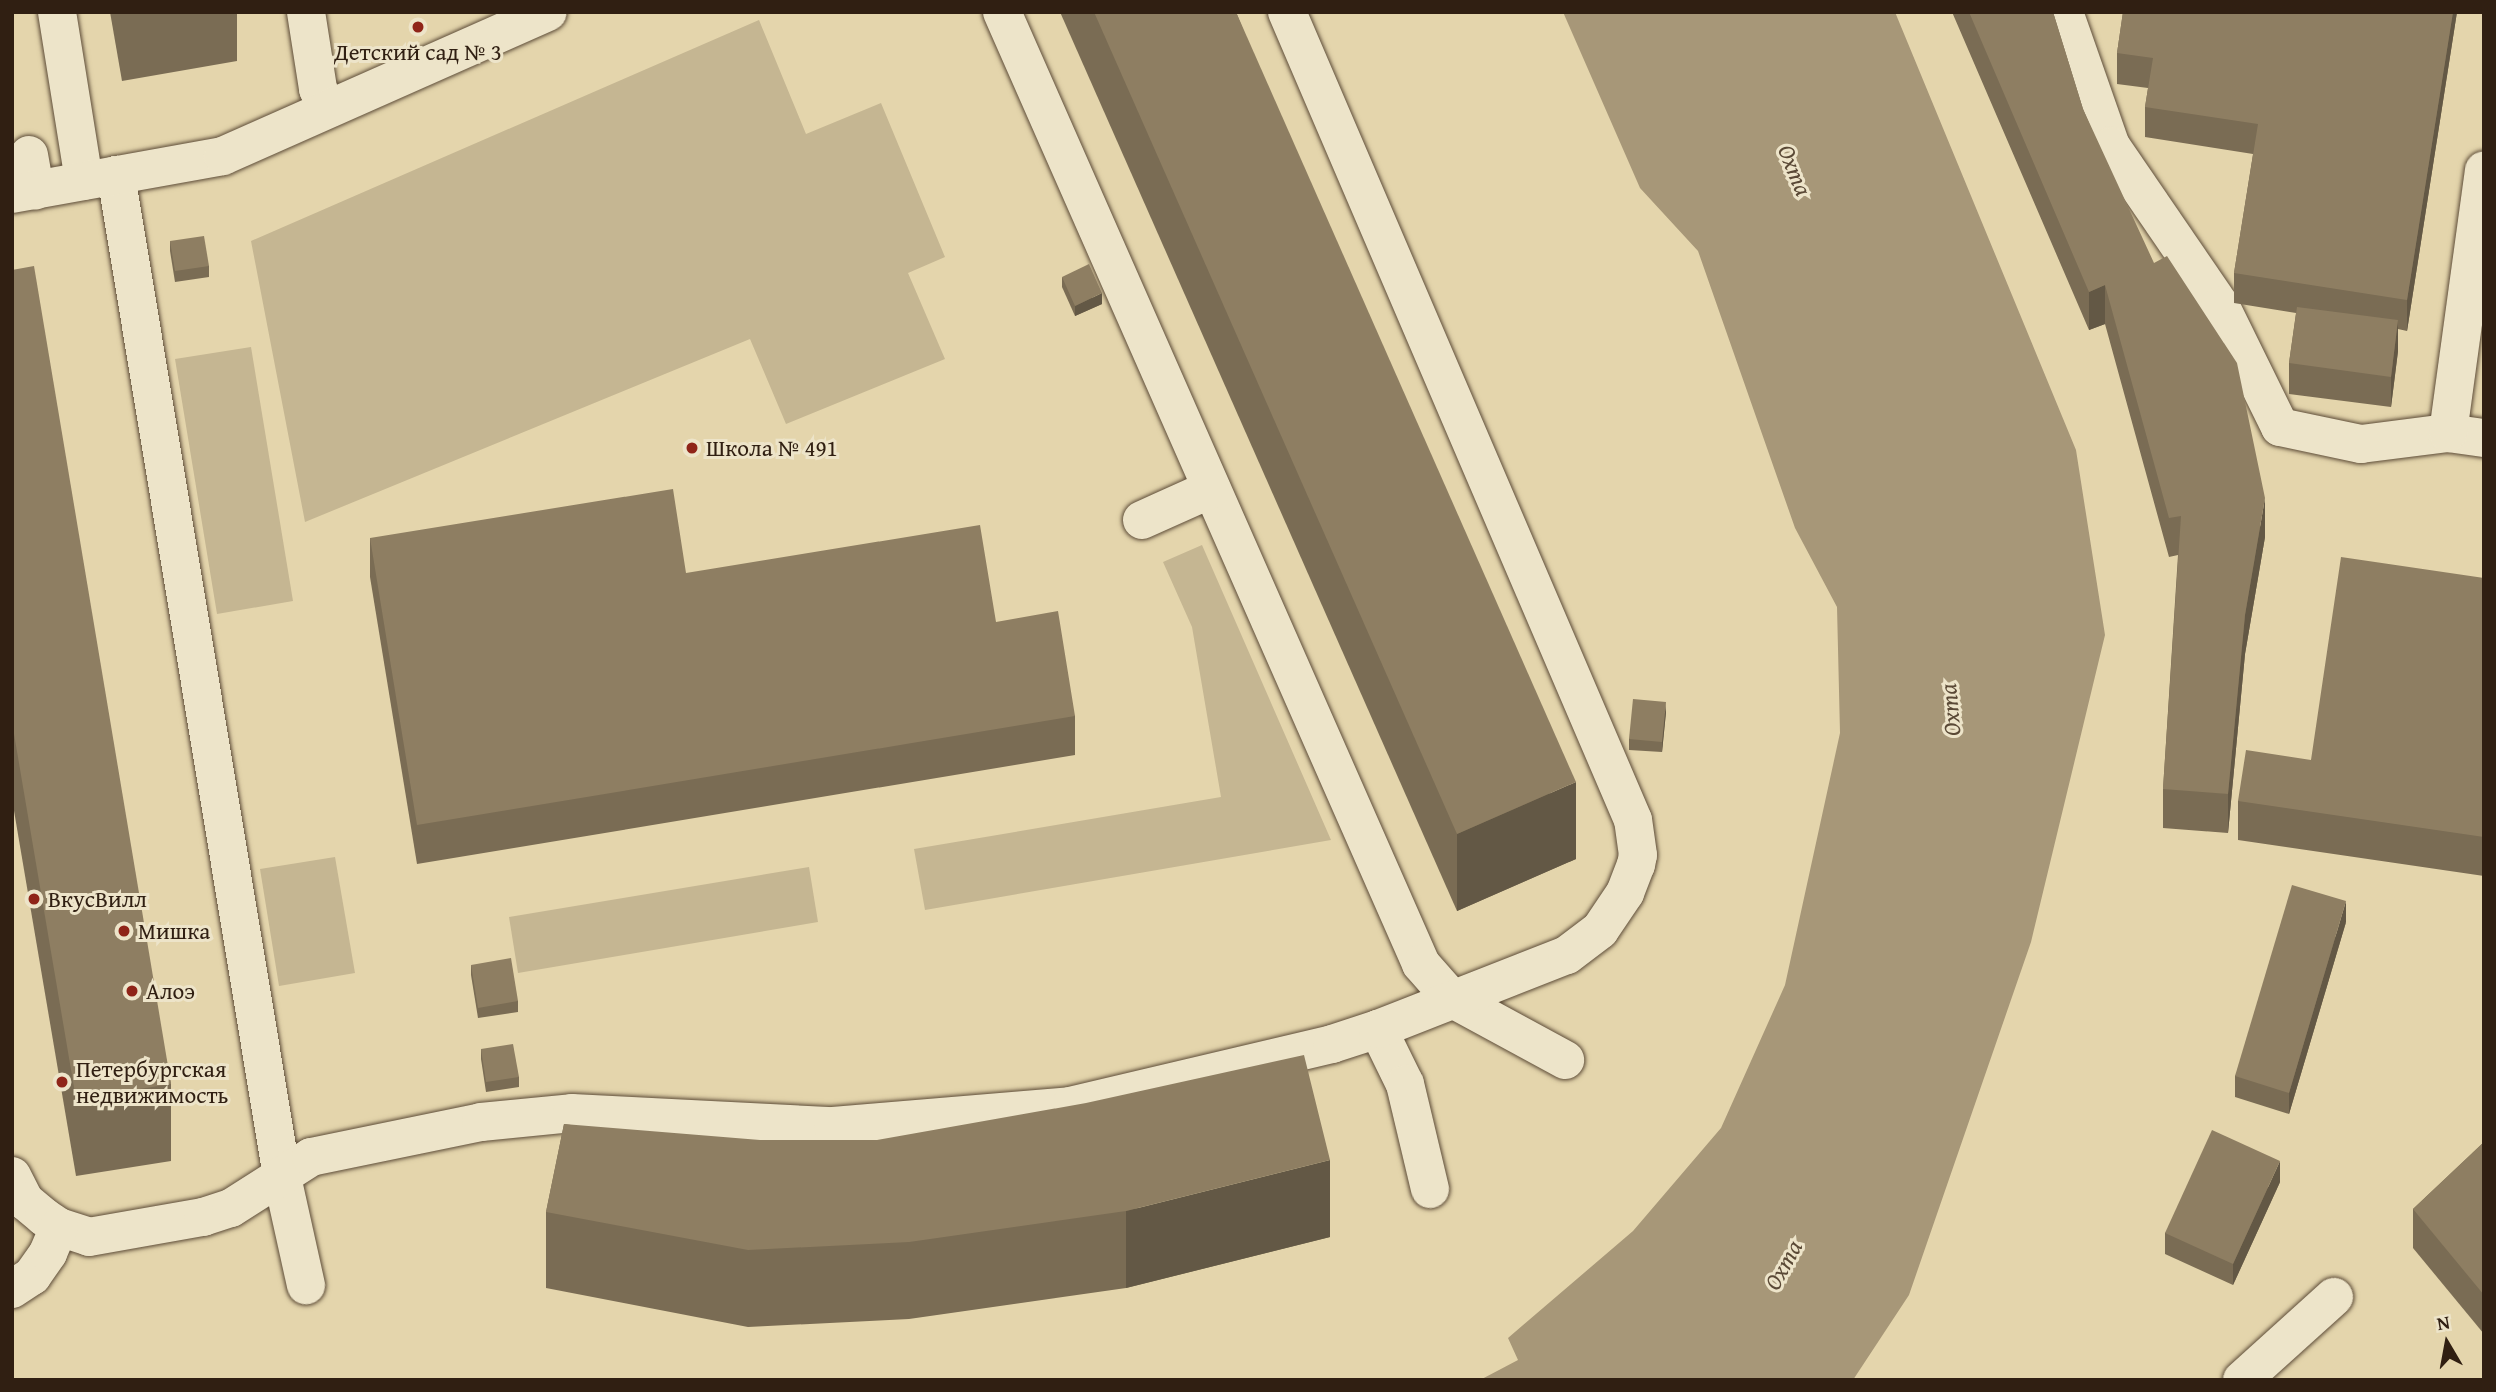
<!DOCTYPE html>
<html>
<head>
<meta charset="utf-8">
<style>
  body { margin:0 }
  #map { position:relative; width:2496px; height:1392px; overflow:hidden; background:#e4d5ac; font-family:"Gentium Book Plus",serif }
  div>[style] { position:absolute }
  .green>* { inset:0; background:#c5b692 }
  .water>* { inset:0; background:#a79778 }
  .roads { filter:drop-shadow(0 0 2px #5d4c38) drop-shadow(0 0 2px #5d4c38) }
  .minor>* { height:38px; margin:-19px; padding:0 19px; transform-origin:19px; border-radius:19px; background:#ede4c9 }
  .wall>* { inset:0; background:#7a6c54 }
  .shaded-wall>* { inset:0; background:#635845 }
  .building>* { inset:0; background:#8e7e62 }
  .dots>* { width:19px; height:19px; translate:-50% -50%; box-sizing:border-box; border:4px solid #ede4c9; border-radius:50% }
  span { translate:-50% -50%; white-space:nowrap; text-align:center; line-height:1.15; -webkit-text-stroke:6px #ede4c9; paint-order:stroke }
  .poi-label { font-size:23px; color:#301f12 }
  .left { translate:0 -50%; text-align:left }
  .water-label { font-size:24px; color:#5a4936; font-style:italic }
  .frame { position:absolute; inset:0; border:14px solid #301f12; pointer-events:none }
  .north { position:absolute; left:2412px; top:1308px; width:70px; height:70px; -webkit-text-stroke:5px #ede4c9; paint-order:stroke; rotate:350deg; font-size:19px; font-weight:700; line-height:28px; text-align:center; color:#301f12 }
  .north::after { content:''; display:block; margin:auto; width:24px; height:32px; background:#301f12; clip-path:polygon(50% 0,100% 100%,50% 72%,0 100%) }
</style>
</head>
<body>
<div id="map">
  <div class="green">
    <div style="clip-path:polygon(759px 20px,806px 134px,881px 103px,945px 257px,908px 273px,945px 359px,786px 424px,750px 339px,305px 522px,251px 241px)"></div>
    <div style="clip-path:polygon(251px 347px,293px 601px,217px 614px,175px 359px)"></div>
    <div style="clip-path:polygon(1202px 545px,1331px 840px,925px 910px,914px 849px,1221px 797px,1192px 627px,1163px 562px)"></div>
    <div style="clip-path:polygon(335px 857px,355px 973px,279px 986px,260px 869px)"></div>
    <div style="clip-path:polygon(809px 867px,818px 922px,518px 973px,509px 917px)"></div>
  </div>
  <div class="water">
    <div style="clip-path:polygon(1563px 12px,1895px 12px,2076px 450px,2105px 635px,2031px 942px,1909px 1295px,1853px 1380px,1480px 1380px,1518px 1360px,1508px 1338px,1633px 1231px,1721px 1128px,1785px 985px,1840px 733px,1837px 607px,1795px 528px,1698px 251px,1640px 188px)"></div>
  </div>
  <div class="roads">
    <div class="minor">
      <div style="left:57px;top:12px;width:171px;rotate:80.9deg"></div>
      <div style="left:306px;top:12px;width:78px;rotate:81.1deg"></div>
      <div style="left:318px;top:89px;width:22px;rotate:66deg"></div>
      <div style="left:1002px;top:12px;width:1040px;rotate:66.24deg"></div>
      <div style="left:1421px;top:964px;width:45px;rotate:48.6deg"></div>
      <div style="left:1451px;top:998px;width:130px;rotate:28.5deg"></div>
      <div style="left:2064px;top:12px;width:142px;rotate:70.7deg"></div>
      <div style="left:2111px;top:146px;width:193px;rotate:55.6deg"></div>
      <div style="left:2220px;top:305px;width:136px;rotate:63.8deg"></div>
      <div style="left:2280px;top:427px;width:83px;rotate:11.9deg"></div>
      <div style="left:2361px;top:444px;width:88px;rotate:-7.2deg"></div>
      <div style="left:2448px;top:433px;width:36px;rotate:8deg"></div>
      <div style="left:29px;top:155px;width:36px;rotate:80deg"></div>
      <div style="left:116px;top:175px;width:1016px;rotate:80.59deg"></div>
      <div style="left:282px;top:1177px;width:111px;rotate:77.5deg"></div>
      <div style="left:12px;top:194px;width:214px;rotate:-10.2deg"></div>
      <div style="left:223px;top:156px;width:355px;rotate:-23.9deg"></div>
      <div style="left:2448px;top:433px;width:265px;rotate:-82.2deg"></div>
      <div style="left:1142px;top:520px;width:76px;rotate:-24.2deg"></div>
      <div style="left:1378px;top:1029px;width:61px;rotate:63.9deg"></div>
      <div style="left:1405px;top:1084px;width:108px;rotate:76.6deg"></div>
      <div style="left:12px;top:1176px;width:28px;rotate:63deg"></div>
      <div style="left:25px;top:1201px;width:25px;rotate:40deg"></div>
      <div style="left:44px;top:1217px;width:18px;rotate:34deg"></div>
      <div style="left:59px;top:1227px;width:32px;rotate:18deg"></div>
      <div style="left:89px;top:1237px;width:116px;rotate:-10deg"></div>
      <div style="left:203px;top:1217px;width:29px;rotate:-18deg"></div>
      <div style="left:231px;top:1208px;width:95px;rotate:-32.5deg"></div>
      <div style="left:311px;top:1157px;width:174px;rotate:-11.6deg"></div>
      <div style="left:481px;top:1122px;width:91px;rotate:-5.6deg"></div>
      <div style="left:572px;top:1113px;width:261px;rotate:2.9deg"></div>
      <div style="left:833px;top:1126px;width:238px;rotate:-4.8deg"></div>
      <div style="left:1070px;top:1106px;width:269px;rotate:-13.3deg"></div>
      <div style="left:1332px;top:1044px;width:48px;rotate:-18.1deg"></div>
      <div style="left:1378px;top:1029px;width:203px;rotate:-21.4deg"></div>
      <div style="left:1567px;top:955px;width:41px;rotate:-37.1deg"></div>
      <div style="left:1600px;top:930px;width:45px;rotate:-56deg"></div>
      <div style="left:1625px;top:893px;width:30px;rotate:-69deg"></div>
      <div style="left:1636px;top:865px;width:10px;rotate:-79deg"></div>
      <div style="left:1638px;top:855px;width:35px;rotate:-98deg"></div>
      <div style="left:1633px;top:820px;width:879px;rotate:-113.18deg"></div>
      <div style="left:12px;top:1289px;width:24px;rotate:-33deg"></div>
      <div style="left:32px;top:1276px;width:28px;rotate:-55deg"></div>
      <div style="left:48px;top:1253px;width:28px;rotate:-67deg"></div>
      <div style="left:2242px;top:1380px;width:124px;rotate:-42.1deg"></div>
    </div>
  </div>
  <div class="wall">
    <div style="clip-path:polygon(110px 12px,237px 12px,237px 61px,122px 81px)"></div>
    <div style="clip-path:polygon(1060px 12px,1236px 12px,1576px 859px,1457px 911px)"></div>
    <div style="clip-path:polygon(1952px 12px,2053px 12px,2083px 109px,2265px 537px,2245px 654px,2228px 833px,2163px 828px,2163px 789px,2178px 555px,2169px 557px,2105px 324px,2089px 330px)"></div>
    <div style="clip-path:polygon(2123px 12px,2457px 12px,2407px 331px,2398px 329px,2398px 351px,2391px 407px,2289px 394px,2289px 363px,2296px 313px,2234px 303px,2234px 273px,2253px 154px,2145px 137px,2145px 107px,2148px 88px,2117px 84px,2117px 53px)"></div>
    <div style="clip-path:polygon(170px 241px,209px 266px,209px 277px,175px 282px,170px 251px)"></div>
    <div style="clip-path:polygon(12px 270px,171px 1084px,171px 1161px,76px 1176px,12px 799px)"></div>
    <div style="clip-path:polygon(1062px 277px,1102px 304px,1075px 316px,1062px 287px)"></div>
    <div style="clip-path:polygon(370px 538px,686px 573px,996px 622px,1075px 716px,1075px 755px,417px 864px,370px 577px)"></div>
    <div style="clip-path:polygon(2484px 578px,2484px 876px,2238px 840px,2238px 801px,2311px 760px)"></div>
    <div style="clip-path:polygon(1666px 712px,1662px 752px,1629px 750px,1629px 739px)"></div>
    <div style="clip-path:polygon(2346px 922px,2289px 1114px,2235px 1097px,2235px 1076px)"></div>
    <div style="clip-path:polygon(471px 965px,518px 1001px,518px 1012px,478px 1018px,471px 975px)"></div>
    <div style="clip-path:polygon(481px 1049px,519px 1077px,519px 1087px,486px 1092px,481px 1059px)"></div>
    <div style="clip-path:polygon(564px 1124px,1330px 1237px,1126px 1288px,909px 1319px,748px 1327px,546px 1288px,546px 1212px)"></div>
    <div style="clip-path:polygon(2484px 1142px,2484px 1334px,2413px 1248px,2413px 1209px)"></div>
    <div style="clip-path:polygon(2280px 1182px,2233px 1285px,2165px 1254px,2165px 1233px)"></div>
  </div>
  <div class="shaded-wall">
    <div style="clip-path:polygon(2453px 12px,2457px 12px,2407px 331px,2407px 300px)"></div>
    <div style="clip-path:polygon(2105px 285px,2105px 324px,2089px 330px,2089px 292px)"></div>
    <div style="clip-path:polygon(1102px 293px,1102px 304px,1075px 316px,1075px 306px)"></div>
    <div style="clip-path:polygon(2398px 320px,2398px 351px,2391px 407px,2391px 377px)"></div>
    <div style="clip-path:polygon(2265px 498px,2265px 537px,2245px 654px,2228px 833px,2228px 794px,2245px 615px)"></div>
    <div style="clip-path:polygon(1666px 702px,1666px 712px,1662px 752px,1662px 742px)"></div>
    <div style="clip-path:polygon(1576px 782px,1576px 859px,1457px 911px,1457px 834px)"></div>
    <div style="clip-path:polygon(2346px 901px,2346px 922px,2289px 1114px,2289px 1093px)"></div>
    <div style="clip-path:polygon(1330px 1160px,1330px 1237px,1126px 1288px,1126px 1211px)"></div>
    <div style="clip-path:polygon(2280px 1161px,2280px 1182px,2233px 1285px,2233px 1264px)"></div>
  </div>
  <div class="building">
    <div style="clip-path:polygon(1094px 12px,1236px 12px,1576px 782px,1457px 834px)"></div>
    <div style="clip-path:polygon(1969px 12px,2053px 12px,2083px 109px,2154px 263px,2167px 256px,2237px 363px,2265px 498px,2245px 615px,2228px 794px,2163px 789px,2181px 516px,2169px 518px,2105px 285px,2089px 292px)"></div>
    <div style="clip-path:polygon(2123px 12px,2453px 12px,2407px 300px,2234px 273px,2258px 124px,2145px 107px,2153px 58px,2117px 53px)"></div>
    <div style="clip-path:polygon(204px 236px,209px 266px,175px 271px,170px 241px)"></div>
    <div style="clip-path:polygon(1089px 264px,1102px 293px,1075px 306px,1062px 277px)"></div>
    <div style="clip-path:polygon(34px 266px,171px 1084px,76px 1099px,12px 722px,12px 270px)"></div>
    <div style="clip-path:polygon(2297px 307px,2398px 320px,2391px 377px,2289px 363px)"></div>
    <div style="clip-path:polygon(673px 489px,686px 573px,980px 525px,996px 622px,1058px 611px,1075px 716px,417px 825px,370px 538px)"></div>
    <div style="clip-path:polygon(2341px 557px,2484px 578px,2484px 837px,2238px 801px,2246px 750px,2311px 760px)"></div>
    <div style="clip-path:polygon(1633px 699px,1666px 702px,1662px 742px,1629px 739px)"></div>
    <div style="clip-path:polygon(2292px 885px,2346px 901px,2289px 1093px,2235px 1076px)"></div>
    <div style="clip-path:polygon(511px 958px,518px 1001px,478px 1008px,471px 965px)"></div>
    <div style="clip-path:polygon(513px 1044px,519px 1077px,486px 1082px,481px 1049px)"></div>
    <div style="clip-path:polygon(1304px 1055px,1330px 1160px,1126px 1211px,909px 1242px,748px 1250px,546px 1212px,564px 1124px,760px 1140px,877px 1140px,1086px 1103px)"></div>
    <div style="clip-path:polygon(2212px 1130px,2280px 1161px,2233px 1264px,2165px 1233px)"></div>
    <div style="clip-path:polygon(2484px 1142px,2484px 1295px,2413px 1209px)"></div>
  </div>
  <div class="dots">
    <div style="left:418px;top:27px;background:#8f2418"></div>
    <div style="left:692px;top:448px;background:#8f2418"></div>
    <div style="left:34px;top:899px;background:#8f2418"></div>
    <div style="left:124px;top:931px;background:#8f2418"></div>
    <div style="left:132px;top:991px;background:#8f2418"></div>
    <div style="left:62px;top:1082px;background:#8f2418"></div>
  </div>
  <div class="poi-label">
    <span style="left:418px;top:52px">Детский сад № 3</span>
    <span class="left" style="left:706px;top:448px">Школа № 491</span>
    <span class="left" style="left:48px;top:899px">ВкусВилл</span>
    <span class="left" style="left:138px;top:931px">Мишка</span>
    <span class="left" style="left:146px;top:991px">Алоэ</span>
    <span class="left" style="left:76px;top:1082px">Петербургская<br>недвижимость</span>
  </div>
  <div class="water-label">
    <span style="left:1795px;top:170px;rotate:68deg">Охта</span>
    <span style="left:1950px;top:710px;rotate:-95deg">Охта</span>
    <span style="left:1783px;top:1265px;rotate:-61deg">Охта</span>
  </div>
  <div class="frame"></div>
  <div class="north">N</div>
</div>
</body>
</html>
